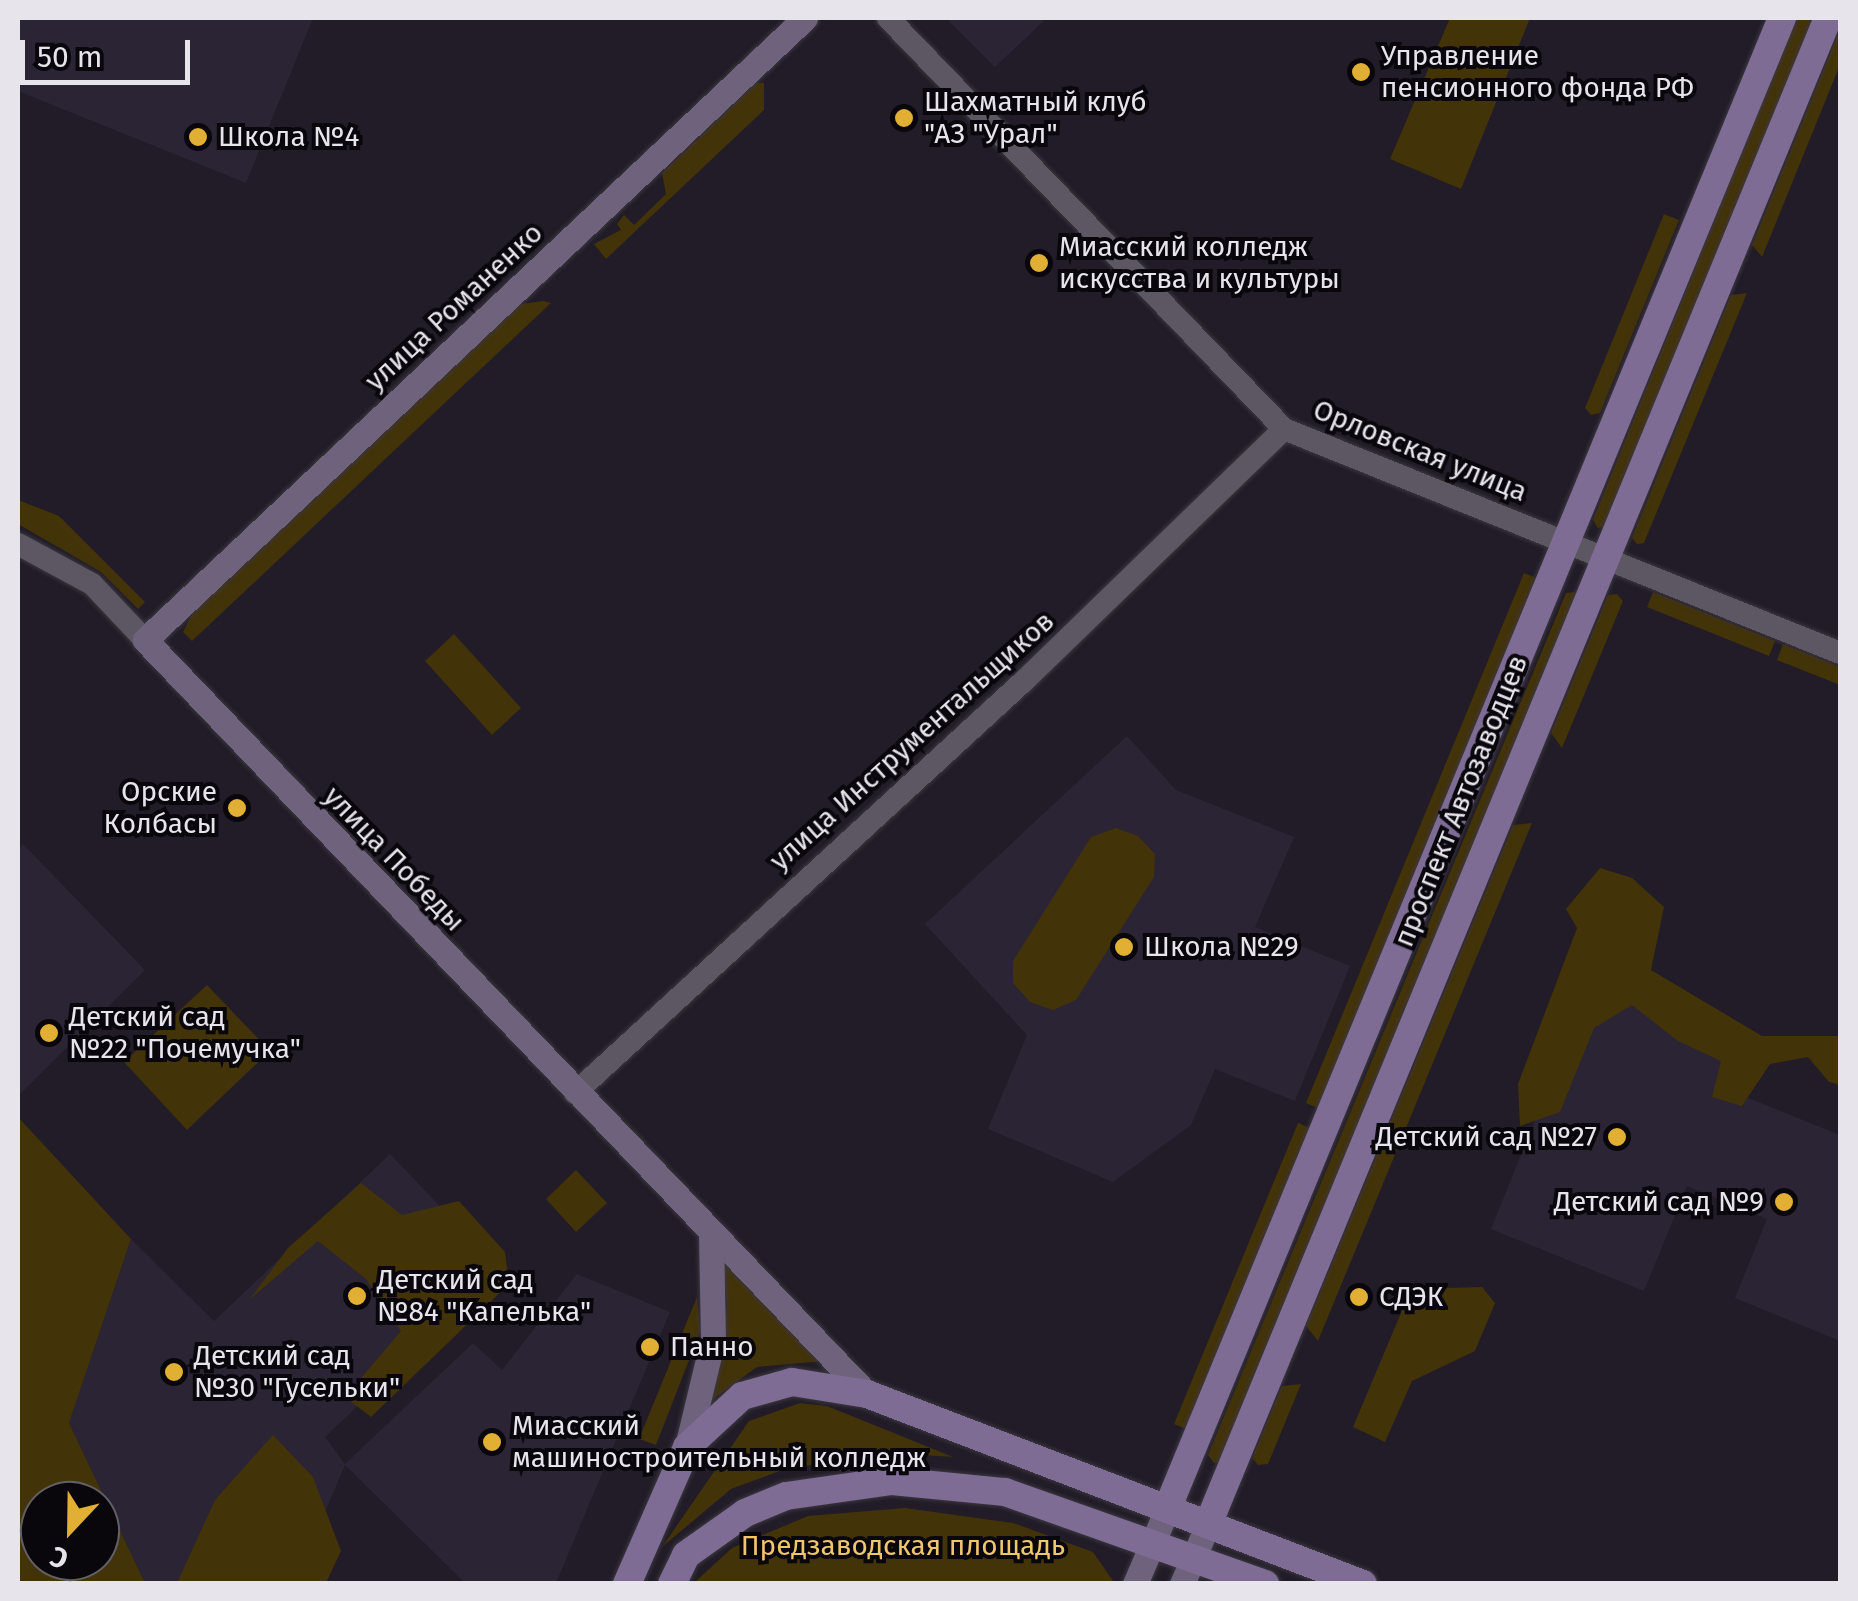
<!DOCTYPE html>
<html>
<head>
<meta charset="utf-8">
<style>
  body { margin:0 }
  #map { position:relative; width:1858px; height:1601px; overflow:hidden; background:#211c27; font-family:"Fira Sans",sans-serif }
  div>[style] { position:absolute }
  .built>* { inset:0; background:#2b2435 }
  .green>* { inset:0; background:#433309 }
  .roads { filter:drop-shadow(0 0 2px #3b3740) drop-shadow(0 0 2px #3b3740) }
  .tertiary>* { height:22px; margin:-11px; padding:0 11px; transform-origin:11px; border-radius:11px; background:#5d5764 }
  .secondary>* { height:25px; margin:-12.5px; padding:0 12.5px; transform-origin:12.5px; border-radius:12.5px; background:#6e627c }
  .primary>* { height:28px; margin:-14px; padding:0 14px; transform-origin:14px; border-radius:14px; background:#7e6c95 }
  .dots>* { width:28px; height:28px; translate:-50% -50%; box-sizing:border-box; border:5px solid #09070c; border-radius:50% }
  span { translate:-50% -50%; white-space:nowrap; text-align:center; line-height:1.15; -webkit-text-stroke:8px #09070c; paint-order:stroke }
  .poi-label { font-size:28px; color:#e7e4ec }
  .left { translate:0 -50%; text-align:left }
  .right { translate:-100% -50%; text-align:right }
  .street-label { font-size:28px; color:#e7e4ec }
  .park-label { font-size:28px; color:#f0c66b }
  .frame { position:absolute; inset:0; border:20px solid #e7e4ec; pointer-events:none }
  .north { position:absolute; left:20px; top:1481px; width:100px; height:100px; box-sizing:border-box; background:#09070c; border:2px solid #625f66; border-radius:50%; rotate:202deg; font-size:28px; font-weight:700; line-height:40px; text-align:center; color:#e7e4ec }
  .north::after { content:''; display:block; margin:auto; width:35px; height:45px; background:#e1af34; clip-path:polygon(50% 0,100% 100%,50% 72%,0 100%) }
  .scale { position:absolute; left:20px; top:40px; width:170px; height:45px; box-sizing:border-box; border:5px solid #e7e4ec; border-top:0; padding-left:12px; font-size:30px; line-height:35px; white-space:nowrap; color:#e7e4ec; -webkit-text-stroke:8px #09070c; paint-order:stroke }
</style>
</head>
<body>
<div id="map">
  <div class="built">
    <div style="clip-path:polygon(18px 18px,313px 18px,246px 183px,18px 91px)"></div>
    <div style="clip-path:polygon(946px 18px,1047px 18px,995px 67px)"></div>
    <div style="clip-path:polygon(1127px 736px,1176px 790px,1294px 837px,1255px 927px,1350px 966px,1295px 1101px,1215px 1069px,1191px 1125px,1113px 1182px,988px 1129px,1027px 1035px,925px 924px)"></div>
    <div style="clip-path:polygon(23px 844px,145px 970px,18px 1096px,18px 849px)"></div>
    <div style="clip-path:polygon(1593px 976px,1746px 1038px,1726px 1089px,1840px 1135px,1840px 1341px,1735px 1298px,1767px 1219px,1687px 1186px,1644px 1291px,1491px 1229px)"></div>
    <div style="clip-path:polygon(390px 1154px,501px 1270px,325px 1437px,345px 1464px,473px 1343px,502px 1370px,577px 1274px,670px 1312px,556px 1583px,465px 1583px,345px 1465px,295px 1583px,145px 1583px,69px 1423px,131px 1239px,214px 1321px)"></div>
  </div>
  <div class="green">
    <div style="clip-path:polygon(1450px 18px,1530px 18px,1461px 189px,1390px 159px)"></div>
    <div style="clip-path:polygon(1796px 18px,1816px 18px,1608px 525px,1598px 528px,1593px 520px)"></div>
    <div style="clip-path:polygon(1840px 29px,1840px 65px,1762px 257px,1752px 245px)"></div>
    <div style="clip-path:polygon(756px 83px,764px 83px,764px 110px,606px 259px,594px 244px,621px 230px,617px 224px,624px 215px,634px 225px,666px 194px,662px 173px)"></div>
    <div style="clip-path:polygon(1664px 214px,1679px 220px,1600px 413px,1591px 415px,1585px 408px)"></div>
    <div style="clip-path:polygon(1747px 293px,1644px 543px,1637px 544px,1632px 538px,1731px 295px)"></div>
    <div style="clip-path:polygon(543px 301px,551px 303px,192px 641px,183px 632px,195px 608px,521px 304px)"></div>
    <div style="clip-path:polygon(18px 500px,59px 516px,145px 602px,138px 609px,101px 572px,18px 524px)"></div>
    <div style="clip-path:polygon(1524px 573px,1536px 578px,1318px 1108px,1306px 1103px)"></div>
    <div style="clip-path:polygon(1575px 592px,1581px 599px,1223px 1462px,1214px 1463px,1208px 1455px,1566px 593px)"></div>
    <div style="clip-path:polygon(1653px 592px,1775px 641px,1769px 656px,1647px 607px)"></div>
    <div style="clip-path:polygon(1617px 594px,1623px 601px,1562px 748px,1551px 733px,1608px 595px)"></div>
    <div style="clip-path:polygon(454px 634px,521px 708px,492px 735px,425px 661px)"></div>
    <div style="clip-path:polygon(1783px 644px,1840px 667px,1840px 685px,1777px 660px)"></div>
    <div style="clip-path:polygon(1532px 823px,1318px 1341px,1306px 1326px,1513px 825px)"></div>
    <div style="clip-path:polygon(1116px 828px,1138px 836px,1155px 854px,1154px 877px,1076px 1000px,1053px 1010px,1030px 1002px,1013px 983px,1013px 961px,1091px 837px)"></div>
    <div style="clip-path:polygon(1600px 868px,1632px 878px,1664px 907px,1651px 970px,1762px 1036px,1840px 1036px,1840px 1085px,1829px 1082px,1808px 1057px,1770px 1064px,1742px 1106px,1712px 1097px,1721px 1061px,1678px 1041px,1632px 1005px,1594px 1028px,1560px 1112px,1520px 1126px,1518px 1084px,1577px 928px,1566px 909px)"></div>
    <div style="clip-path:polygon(207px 985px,270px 1051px,187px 1130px,124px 1062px)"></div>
    <div style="clip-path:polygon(evenodd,18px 1117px,131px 1239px,69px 1423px,145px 1583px,18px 1583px,18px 1117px,40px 1501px,100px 1501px,100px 1561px,40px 1561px,40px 1501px)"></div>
    <div style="clip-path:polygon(1298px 1123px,1310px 1128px,1186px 1429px,1174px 1424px)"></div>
    <div style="clip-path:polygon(576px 1170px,607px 1203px,576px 1232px,546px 1199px)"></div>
    <div style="clip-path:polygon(361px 1183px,402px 1215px,459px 1201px,505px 1252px,509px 1284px,371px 1417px,345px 1397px,401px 1331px,366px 1279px,318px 1241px,249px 1300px,288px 1248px)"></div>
    <div style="clip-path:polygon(723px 1260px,824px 1361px,757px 1367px,702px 1407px,727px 1308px)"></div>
    <div style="clip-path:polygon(1482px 1287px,1495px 1303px,1475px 1351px,1412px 1381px,1385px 1442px,1353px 1427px,1411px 1289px)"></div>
    <div style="clip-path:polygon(697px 1297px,700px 1332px,656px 1445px,639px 1439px)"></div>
    <div style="clip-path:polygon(1301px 1384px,1268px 1464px,1258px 1465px,1252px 1458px,1282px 1386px)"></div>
    <div style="clip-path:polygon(800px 1403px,827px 1406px,953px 1457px,893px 1453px,785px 1469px,731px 1489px,662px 1547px,749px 1421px)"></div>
    <div style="clip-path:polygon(273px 1435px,313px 1477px,341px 1551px,326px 1583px,177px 1583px,215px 1500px)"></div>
    <div style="clip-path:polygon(905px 1508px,1013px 1523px,1093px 1552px,1113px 1581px,694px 1583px,732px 1548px,808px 1516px)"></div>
  </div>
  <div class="roads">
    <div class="tertiary">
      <div style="left:888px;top:18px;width:571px;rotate:46.06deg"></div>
      <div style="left:1284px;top:429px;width:599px;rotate:21.94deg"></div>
      <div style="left:18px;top:544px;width:84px;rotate:28.4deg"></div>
      <div style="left:92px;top:584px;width:77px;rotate:46.6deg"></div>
      <div style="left:575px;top:1093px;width:612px;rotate:-42.55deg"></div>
      <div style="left:1026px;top:679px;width:359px;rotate:-44.1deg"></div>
    </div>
    <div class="secondary">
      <div style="left:805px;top:18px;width:907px;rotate:136.7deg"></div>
      <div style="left:145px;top:640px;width:1044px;rotate:46.24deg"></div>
      <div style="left:687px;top:1447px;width:111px;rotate:-76.5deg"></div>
      <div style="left:713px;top:1339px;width:103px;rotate:-91.1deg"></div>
      <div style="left:1135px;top:1584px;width:84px;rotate:-66.8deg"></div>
      <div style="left:1182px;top:1584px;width:68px;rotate:-66.5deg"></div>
    </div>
    <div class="primary">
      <div style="left:1168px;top:1507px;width:1611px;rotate:-67.59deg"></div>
      <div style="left:1209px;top:1522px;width:1626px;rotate:-67.63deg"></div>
      <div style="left:627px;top:1584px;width:150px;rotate:-66.3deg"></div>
      <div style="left:687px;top:1447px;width:75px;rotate:-42.8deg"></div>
      <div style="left:742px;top:1396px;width:52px;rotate:-15.6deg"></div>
      <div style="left:792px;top:1382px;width:76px;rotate:9.1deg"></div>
      <div style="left:867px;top:1394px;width:531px;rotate:20.96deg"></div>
      <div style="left:672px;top:1584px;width:32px;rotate:-64deg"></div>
      <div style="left:686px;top:1555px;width:72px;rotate:-35.4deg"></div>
      <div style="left:745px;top:1513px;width:44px;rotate:-22.5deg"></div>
      <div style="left:786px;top:1496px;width:107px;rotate:-8.1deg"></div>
      <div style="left:892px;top:1481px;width:114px;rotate:5.6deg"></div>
      <div style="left:1005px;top:1492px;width:276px;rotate:19.5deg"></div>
    </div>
  </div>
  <div class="dots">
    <div style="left:1361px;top:72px;background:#e1af34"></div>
    <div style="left:904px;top:118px;background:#e1af34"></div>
    <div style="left:198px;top:137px;background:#e1af34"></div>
    <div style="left:1039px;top:263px;background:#e1af34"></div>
    <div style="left:237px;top:808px;background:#e1af34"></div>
    <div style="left:1124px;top:947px;background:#e1af34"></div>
    <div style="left:49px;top:1033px;background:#e1af34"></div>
    <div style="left:1617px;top:1137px;background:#e1af34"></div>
    <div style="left:1784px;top:1202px;background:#e1af34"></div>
    <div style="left:357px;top:1296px;background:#e1af34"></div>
    <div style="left:1359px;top:1297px;background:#e1af34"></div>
    <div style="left:650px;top:1347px;background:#e1af34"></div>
    <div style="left:174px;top:1372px;background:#e1af34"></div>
    <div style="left:492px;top:1442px;background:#e1af34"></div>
  </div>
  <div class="poi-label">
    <span class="left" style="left:1381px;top:72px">Управление<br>пенсионного фонда РФ</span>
    <span class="left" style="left:924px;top:118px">Шахматный клуб<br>"АЗ "Урал"</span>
    <span class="left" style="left:218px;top:137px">Школа №4</span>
    <span class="left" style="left:1059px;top:263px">Миасский колледж<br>искусства и культуры</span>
    <span class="right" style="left:217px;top:808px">Орские<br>Колбасы</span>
    <span class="left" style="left:1144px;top:947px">Школа №29</span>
    <span class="left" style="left:69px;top:1033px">Детский сад<br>№22 "Почемучка"</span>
    <span class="right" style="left:1597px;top:1137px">Детский сад №27</span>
    <span class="right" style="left:1764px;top:1202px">Детский сад №9</span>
    <span class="left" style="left:377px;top:1296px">Детский сад<br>№84 "Капелька"</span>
    <span class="left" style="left:1379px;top:1297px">СДЭК</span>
    <span class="left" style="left:670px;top:1347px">Панно</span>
    <span class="left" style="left:194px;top:1372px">Детский сад<br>№30 "Гусельки"</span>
    <span class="left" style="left:512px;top:1442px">Миасский<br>машиностроительный колледж</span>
  </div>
  <div class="street-label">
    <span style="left:454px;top:307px;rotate:-43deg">улица Романенко</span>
    <span style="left:1420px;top:451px;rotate:22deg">Орловская улица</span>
    <span style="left:912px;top:741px;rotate:-42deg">улица Инструментальщиков</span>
    <span style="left:1461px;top:801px;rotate:-68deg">проспект Автозаводцев</span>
    <span style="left:394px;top:859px;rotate:46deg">улица Победы</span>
  </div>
  <div class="park-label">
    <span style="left:903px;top:1546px">Предзаводская площадь</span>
  </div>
  <div class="frame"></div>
  <div class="north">С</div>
  <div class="scale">50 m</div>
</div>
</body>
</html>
